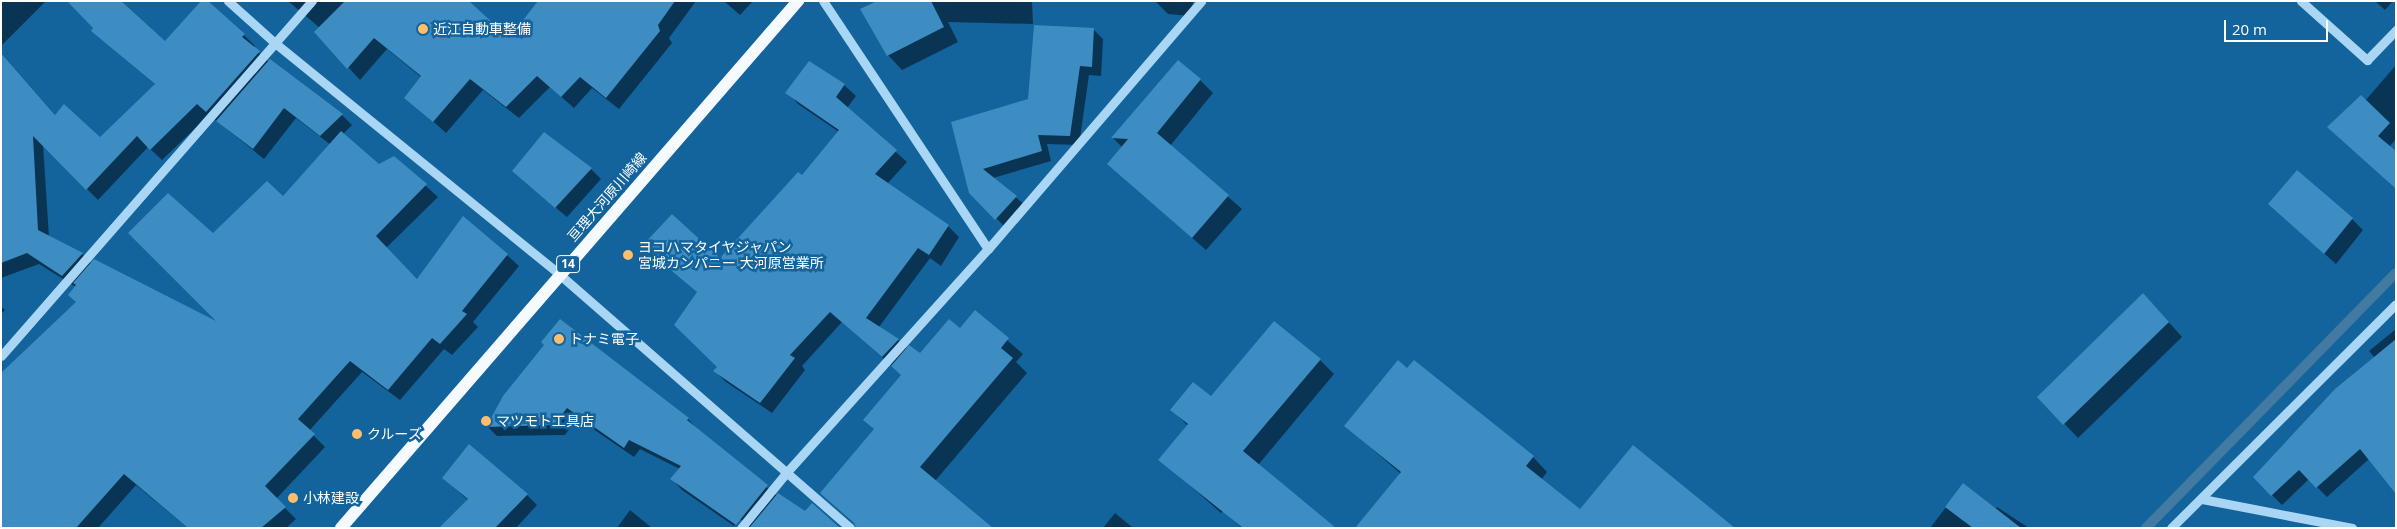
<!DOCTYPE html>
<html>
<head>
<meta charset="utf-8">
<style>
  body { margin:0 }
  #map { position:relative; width:2397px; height:529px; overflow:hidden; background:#13639c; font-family:"Open Sans","Noto Sans JP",sans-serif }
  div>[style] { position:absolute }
  .shadow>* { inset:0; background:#0007 }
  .stream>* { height:10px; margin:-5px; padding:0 5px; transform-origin:5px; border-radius:5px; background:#427aa2 }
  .building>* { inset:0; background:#3d8dc3 }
  .minor>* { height:9px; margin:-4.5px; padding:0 4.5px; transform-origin:4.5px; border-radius:4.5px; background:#a9d6f4 }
  .major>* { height:12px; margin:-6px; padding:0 6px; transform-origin:6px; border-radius:6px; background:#f5faff }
  .dots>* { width:14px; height:14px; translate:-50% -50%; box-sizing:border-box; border:2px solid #13639c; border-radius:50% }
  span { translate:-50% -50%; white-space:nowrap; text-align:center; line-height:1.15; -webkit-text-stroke:5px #13639c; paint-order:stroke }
  .shield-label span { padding:1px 4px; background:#13639c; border:1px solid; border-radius:4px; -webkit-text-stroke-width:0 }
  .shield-label { font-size:12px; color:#fff; font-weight:700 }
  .poi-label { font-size:14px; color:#fff }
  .left { translate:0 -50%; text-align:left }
  .street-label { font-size:14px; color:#fff }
  .frame { position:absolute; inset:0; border:2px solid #fff; pointer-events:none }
  .scale { position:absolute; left:2224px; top:20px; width:104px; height:22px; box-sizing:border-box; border:2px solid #fff; border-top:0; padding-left:6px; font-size:15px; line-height:18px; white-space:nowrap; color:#fff; -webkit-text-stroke:4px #13639c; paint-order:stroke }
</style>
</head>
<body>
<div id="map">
  <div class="shadow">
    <div style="clip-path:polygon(1px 1px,46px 1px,1px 46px)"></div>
    <div style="clip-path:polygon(288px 1px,468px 1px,509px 40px,596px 1px,696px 1px,669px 38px,672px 43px,619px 109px,592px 88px,574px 108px,550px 87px,519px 118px,483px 90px,446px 133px,406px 97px,421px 77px,387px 49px,360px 80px,316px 32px,320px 28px)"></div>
    <div style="clip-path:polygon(724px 1px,753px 1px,740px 15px)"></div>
    <div style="clip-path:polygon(880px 1px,1032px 1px,1033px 24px,948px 22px,958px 42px,902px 70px,888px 55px)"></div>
    <div style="clip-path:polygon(1155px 1px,1193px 1px,1192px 16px,1168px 14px)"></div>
    <div style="clip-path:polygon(2375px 1px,2393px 1px,2385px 10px)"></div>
    <div style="clip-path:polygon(1093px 29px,1103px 39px,1101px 76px,1089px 75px,1079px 145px,1047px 144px,1051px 161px,993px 178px,1026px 206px,1006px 228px,970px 192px,952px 123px,1030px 99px)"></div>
    <div style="clip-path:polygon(evenodd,92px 31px,165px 42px,244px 35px,255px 46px,253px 48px,269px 62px,342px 115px,352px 125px,343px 134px,378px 165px,394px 157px,438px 197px,386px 248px,418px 280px,507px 255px,519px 266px,473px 322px,478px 327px,452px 355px,444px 349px,400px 400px,362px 372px,309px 431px,325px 447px,276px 499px,296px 519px,286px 528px,188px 528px,136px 485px,98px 528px,1px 528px,77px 303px,76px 287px,39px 264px,1px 278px,1px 53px,56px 116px,100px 139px,156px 85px,92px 31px,209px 115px,264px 159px,296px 118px,331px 145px,283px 197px,213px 235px,220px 325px,92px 264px,82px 254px,49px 237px,43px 145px,98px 200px,148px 147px,162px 160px,209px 115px)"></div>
    <div style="clip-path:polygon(2396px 65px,2396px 139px,2389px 147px,2396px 152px,2396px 189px,2328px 127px,2365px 101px)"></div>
    <div style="clip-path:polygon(1200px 80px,1213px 93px,1170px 146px,1242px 209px,1206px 250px,1108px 164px,1122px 147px,1113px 138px)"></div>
    <div style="clip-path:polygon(844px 85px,856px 96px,847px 108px,907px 162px,887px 184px,948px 226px,959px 237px,941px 266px,930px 258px,879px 327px,898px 340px,908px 349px,921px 354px,960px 330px,975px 312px,1023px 354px,1016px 362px,1027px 373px,935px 481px,856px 525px,821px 493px,875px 430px,865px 420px,902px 375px,842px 322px,802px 366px,805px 370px,772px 413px,726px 382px,715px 371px,718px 367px,721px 259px,803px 177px,839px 132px,798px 104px,787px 92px)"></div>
    <div style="clip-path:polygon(591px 169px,601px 179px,567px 217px,524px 181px)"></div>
    <div style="clip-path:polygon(2280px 214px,2352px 219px,2363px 230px,2336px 264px)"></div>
    <div style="clip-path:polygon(1px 306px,5px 310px,1px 314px)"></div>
    <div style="clip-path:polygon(2157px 309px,2182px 337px,2078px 438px,2039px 397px)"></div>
    <div style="clip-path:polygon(2396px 329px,2396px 492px,2369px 459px,2327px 497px,2309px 479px,2282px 505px,2254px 477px,2375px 358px,2369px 351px)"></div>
    <div style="clip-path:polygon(1320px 360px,1334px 374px,1258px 465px,1334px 528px,1242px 528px,1223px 511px,1221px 513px,1160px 459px,1188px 426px,1172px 410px)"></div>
    <div style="clip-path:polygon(504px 397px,688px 419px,698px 430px,777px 496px,805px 513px,838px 528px,751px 528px,740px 519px,734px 526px,682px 490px,672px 479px,680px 469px,640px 449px,634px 457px,577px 418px,565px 435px,497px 436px,487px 426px)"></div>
    <div style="clip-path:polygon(1346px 426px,1533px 457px,1547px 472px,1541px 480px,1580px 511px,1356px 528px,1401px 474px)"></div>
    <div style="clip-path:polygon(443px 478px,527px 495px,537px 505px,516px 528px,441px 528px,468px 500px)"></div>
    <div style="clip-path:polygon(1963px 485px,1995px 509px,1997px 507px,2029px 528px,1930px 528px)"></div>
    <div style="clip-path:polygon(630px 510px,652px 528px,617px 528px)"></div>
    <div style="clip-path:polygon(1115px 513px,1133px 528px,1103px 528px)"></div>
  </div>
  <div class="stream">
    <div style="left:2146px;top:528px;width:357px;rotate:-45.6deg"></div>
  </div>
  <div class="building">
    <div style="clip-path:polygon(67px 1px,121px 1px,165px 41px,201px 1px,208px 1px,245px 34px,242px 37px,260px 51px,206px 112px,197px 104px,150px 150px,137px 136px,86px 190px,33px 136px,38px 230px,83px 253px,62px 276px,27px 253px,1px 263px,1px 53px,55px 115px,64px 104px,100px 137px,155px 84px,91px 31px,93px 28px)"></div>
    <div style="clip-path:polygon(345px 1px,469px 1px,509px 38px,538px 1px,675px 1px,658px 25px,660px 31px,606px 98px,580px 77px,561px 97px,537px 76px,506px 107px,470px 79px,433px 122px,404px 98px,421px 76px,374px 38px,347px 69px,314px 32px)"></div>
    <div style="clip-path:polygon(877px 1px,931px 1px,944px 27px,887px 56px,860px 9px)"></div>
    <div style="clip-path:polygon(1034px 25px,1094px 28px,1092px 67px,1080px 66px,1070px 136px,1038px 135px,1042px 151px,983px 169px,1017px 196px,995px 220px,969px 193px,951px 122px,1028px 99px)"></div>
    <div style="clip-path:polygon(270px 59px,343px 114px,320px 136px,284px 108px,253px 149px,216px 121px)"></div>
    <div style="clip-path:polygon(1178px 60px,1201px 79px,1157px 133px,1229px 195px,1192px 238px,1107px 164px,1128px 139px,1111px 138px)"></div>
    <div style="clip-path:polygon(809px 61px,845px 84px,836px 97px,897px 150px,875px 174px,949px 225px,929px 255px,918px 248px,866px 318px,899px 339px,882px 357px,830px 312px,790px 355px,795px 358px,760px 403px,713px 371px,717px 367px,674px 325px,697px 292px,642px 246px,672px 214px,720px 258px,798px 172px,802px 175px,839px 130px,785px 93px)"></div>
    <div style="clip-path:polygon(2361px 95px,2390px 123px,2378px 136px,2396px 151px,2396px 189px,2327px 127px)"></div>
    <div style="clip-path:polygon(341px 131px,379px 164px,394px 156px,427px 184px,376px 236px,417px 279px,463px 216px,508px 254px,462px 311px,467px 314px,440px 344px,432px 338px,388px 390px,350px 361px,298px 419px,315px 434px,265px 486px,286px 507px,261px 528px,188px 528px,124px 474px,76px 528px,1px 528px,1px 373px,76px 302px,68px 295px,76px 285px,73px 283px,94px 259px,216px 321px,128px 233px,168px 193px,213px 233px,267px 181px,283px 196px)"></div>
    <div style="clip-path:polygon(544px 132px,592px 168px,555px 208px,512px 171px)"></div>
    <div style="clip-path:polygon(2297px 170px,2353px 218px,2324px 254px,2268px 204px)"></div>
    <div style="clip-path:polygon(2143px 293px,2169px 322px,2063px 425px,2037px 397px)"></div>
    <div style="clip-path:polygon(975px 310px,1009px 338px,1001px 348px,1013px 358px,920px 467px,993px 528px,856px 528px,854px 523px,820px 493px,874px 429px,863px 420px,901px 375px,891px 366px,909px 345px,920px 353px,949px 319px,960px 328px)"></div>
    <div style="clip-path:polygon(560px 319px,689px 418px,687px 420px,768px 485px,736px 525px,670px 479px,681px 466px,629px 440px,624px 448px,567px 408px,554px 425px,486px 427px,503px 396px,544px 345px,541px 342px)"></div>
    <div style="clip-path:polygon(1274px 321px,1321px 359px,1243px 451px,1336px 528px,1243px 528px,1158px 460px,1188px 424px,1170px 410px,1193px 382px,1211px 396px)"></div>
    <div style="clip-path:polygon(2396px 339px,2396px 494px,2360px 449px,2316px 488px,2299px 470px,2271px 496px,2253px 477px,2335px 389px)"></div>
    <div style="clip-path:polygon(1398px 360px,1407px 368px,1414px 360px,1534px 456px,1526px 466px,1580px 509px,1633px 445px,1735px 528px,1355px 528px,1401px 472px,1344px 426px)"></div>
    <div style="clip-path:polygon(469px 444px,528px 494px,495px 528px,439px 528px,468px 499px,442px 478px)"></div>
    <div style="clip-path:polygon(1963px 483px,2021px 528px,1973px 528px,1945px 507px)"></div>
    <div style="clip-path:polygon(778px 493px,805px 511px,812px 503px,840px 528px,749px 528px)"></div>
  </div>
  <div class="minor">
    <div style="left:228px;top:1px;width:63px;rotate:41.8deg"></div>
    <div style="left:275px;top:43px;width:366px;rotate:39.1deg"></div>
    <div style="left:559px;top:274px;width:386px;rotate:41.1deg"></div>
    <div style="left:2301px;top:1px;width:89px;rotate:41.8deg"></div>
    <div style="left:2367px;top:60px;width:42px;rotate:-46deg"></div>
    <div style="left:988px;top:249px;width:327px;rotate:-49.3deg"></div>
    <div style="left:1px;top:356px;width:472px;rotate:-48.8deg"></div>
    <div style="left:2202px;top:499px;width:153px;rotate:10.9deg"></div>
    <div style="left:741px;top:528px;width:71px;rotate:-50.7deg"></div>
    <div style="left:786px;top:473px;width:302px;rotate:-48deg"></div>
    <div style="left:988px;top:249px;width:298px;rotate:-123.6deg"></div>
    <div style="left:2171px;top:528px;width:317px;rotate:-44.9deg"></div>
  </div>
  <div class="major">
    <div style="left:341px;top:528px;width:698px;rotate:-49.07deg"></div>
  </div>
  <div class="dots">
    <div style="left:423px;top:29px;background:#ffbe6b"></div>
    <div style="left:628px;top:255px;background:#ffbe6b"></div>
    <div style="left:559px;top:339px;background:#ffbe6b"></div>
    <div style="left:486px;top:421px;background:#ffbe6b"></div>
    <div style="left:357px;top:434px;background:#ffbe6b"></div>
    <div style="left:293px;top:498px;background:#ffbe6b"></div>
  </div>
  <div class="shield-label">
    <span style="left:568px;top:264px">14</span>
  </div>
  <div class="poi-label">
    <span class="left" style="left:433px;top:29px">近江自動車整備</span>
    <span class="left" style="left:638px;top:255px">ヨコハマタイヤジャパン<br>宮城カンパニー 大河原営業所</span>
    <span class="left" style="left:569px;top:339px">トナミ電子</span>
    <span class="left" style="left:496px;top:421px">マツモト工具店</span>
    <span class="left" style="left:367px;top:434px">クルーズ</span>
    <span class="left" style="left:303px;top:498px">小林建設</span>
  </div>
  <div class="street-label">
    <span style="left:607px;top:197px;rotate:-49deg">亘理大河原川崎線</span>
  </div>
  <div class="frame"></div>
  <div class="scale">20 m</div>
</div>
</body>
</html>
